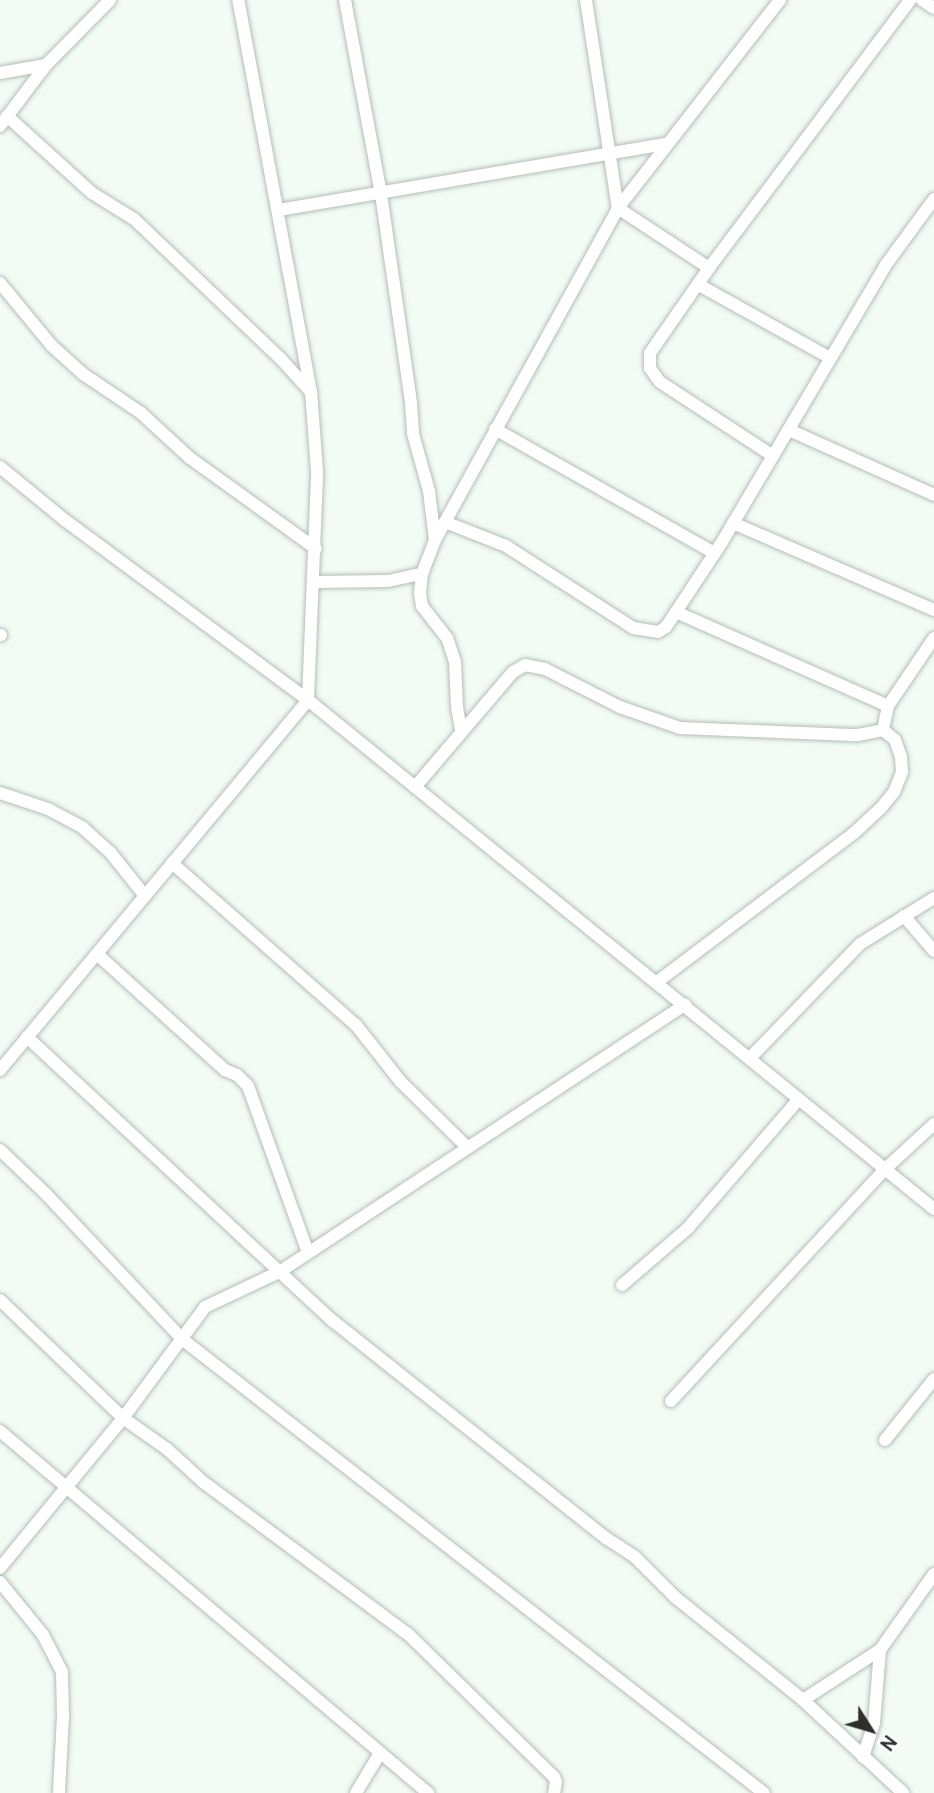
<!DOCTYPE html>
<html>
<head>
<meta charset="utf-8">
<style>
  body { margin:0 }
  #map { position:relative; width:934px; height:1793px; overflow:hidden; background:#f2fcf5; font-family:Cabin,sans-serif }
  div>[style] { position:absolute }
  .roads { filter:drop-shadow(0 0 2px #b4beb7) drop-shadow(0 0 2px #b4beb7) }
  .minor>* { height:12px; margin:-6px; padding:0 6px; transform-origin:6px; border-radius:6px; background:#fff }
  span { translate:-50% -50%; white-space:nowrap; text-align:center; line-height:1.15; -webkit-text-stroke:6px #fff; paint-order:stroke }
  .north { position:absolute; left:836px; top:1695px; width:70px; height:70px; -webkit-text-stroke:5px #fff; paint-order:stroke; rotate:127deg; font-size:19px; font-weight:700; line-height:28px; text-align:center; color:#2c302d }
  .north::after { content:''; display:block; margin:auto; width:24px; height:32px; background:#2c302d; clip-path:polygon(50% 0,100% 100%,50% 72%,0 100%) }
</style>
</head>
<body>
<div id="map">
  <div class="roads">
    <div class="minor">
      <div style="left:345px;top:0;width:197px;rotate:79.5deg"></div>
      <div style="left:381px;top:194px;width:211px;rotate:81.8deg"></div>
      <div style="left:411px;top:403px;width:31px;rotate:86deg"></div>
      <div style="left:413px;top:434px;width:59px;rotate:74.3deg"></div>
      <div style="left:429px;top:491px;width:49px;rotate:83deg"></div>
      <div style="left:586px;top:0;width:210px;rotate:81.3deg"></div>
      <div style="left:618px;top:208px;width:109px;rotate:33.4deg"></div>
      <div style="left:922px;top:0;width:14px;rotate:34deg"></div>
      <div style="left:0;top:73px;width:47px;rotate:-9.9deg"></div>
      <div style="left:7px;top:116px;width:115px;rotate:42.2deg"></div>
      <div style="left:92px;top:193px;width:49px;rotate:31.8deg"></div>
      <div style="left:134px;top:219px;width:202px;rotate:43.6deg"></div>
      <div style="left:280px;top:358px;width:46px;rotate:47.6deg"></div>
      <div style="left:0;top:126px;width:76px;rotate:-53deg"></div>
      <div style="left:46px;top:65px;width:91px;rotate:-45.4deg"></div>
      <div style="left:279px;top:210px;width:393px;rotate:-9.7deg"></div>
      <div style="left:0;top:283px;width:82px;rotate:50.5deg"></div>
      <div style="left:52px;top:346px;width:42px;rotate:42.1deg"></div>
      <div style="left:83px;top:374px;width:70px;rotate:33.9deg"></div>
      <div style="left:141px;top:413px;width:67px;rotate:42.6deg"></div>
      <div style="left:190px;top:458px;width:155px;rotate:35.8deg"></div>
      <div style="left:699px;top:285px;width:150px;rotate:29.1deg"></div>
      <div style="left:495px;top:429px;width:252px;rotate:29.5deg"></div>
      <div style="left:789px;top:430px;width:159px;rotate:24.1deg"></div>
      <div style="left:773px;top:456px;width:135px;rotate:-146.8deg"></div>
      <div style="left:660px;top:382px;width:17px;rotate:-126deg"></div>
      <div style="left:650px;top:368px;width:15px;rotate:-90deg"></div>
      <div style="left:650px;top:353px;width:103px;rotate:-55.2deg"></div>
      <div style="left:709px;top:268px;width:335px;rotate:-53.1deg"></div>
      <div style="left:0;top:467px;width:85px;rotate:39.3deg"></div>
      <div style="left:66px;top:521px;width:301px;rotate:36.5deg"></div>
      <div style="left:308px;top:700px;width:807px;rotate:39.11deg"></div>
      <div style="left:445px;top:522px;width:66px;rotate:21.5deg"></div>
      <div style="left:506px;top:546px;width:151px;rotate:32.8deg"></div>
      <div style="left:633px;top:628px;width:25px;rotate:9deg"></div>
      <div style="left:658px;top:632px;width:9px;rotate:-32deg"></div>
      <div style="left:666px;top:627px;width:102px;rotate:-56.6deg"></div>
      <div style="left:722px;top:542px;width:321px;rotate:-59.4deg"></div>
      <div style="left:885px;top:266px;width:83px;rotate:-53.8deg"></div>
      <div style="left:733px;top:523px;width:219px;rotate:23.4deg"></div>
      <div style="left:314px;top:582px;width:74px;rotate:-0.8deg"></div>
      <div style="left:388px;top:581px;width:35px;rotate:-12deg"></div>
      <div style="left:676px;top:612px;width:232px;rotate:23.9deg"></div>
      <div style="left:888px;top:706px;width:25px;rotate:102deg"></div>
      <div style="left:0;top:635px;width:1px"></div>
      <div style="left:888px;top:706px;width:82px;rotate:-55.9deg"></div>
      <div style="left:461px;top:730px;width:23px;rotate:-100deg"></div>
      <div style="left:457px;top:707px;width:45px;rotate:-92.5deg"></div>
      <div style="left:455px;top:662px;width:25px;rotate:-108deg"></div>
      <div style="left:447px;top:638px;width:41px;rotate:-128deg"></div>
      <div style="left:422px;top:606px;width:13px;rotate:-99deg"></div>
      <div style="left:420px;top:593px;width:19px;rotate:-84deg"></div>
      <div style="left:422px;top:574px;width:36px;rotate:-69deg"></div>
      <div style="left:435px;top:540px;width:379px;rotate:-61.1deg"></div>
      <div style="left:618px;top:208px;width:264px;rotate:-52.1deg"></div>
      <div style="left:415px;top:787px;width:151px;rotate:-49.6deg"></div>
      <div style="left:513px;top:672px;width:14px;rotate:-30deg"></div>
      <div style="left:525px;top:665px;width:20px;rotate:11deg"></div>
      <div style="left:545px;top:669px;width:84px;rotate:26.9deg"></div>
      <div style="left:620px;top:707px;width:64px;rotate:19.3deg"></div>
      <div style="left:680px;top:728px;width:178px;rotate:2.3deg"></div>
      <div style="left:858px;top:735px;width:25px;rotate:-11deg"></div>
      <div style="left:0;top:793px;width:51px;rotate:18.4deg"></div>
      <div style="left:48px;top:809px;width:40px;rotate:28deg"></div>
      <div style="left:83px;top:828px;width:36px;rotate:42deg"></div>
      <div style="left:110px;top:852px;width:56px;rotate:51.5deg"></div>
      <div style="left:172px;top:863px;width:245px;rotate:41.4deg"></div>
      <div style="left:356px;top:1025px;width:71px;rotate:51.8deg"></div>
      <div style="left:400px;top:1081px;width:95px;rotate:44.6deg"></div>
      <div style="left:904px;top:916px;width:46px;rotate:49.4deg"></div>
      <div style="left:97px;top:954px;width:173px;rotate:42.2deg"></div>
      <div style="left:225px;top:1070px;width:13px;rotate:23deg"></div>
      <div style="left:237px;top:1075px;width:16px;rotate:45deg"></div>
      <div style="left:248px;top:1086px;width:177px;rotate:70.2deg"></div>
      <div style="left:657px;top:982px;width:247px;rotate:-37.1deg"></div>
      <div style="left:854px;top:833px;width:37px;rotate:-43deg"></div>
      <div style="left:881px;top:808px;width:21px;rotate:-51deg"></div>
      <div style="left:894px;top:792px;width:22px;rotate:-68deg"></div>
      <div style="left:902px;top:772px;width:15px;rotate:-94deg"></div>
      <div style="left:901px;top:757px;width:18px;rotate:-109deg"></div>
      <div style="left:895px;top:740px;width:16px;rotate:-140deg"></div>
      <div style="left:27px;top:1037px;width:417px;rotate:42.9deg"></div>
      <div style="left:333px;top:1321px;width:349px;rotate:38.5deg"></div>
      <div style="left:606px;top:1538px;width:33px;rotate:33deg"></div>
      <div style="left:634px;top:1556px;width:58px;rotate:45deg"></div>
      <div style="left:675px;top:1597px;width:164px;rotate:38.8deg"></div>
      <div style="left:803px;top:1700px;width:137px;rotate:42.9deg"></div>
      <div style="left:750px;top:1058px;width:158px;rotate:-46deg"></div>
      <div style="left:860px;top:944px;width:87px;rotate:-31.9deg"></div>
      <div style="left:0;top:1070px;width:481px;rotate:-50.2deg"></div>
      <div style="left:308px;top:700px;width:229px;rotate:-87.7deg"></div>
      <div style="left:317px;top:471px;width:79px;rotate:-94.3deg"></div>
      <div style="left:311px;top:392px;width:399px;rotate:-100.5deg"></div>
      <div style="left:0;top:1150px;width:64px;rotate:43.7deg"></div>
      <div style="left:46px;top:1194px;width:199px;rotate:46.8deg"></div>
      <div style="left:182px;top:1339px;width:738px;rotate:37.96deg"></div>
      <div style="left:622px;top:1285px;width:87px;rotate:-40.8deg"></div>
      <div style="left:688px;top:1228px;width:170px;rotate:-49.3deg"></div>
      <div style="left:0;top:1300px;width:170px;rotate:43.8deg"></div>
      <div style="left:123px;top:1418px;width:54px;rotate:35.2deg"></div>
      <div style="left:167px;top:1449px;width:49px;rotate:42.5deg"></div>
      <div style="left:203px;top:1482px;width:255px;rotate:36.6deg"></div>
      <div style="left:408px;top:1634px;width:204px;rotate:44.4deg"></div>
      <div style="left:554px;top:1777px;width:5px;rotate:68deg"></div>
      <div style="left:556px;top:1782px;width:11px;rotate:100deg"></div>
      <div style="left:671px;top:1401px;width:314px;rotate:-47.3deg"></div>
      <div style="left:884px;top:1170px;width:68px;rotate:-42.6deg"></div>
      <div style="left:0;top:1431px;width:561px;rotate:40.22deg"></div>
      <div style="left:885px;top:1440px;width:78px;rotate:-51.2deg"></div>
      <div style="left:0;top:1568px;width:194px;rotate:-50.6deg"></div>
      <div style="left:123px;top:1418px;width:138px;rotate:-53.5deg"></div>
      <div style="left:205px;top:1307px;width:84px;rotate:-25.3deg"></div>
      <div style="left:281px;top:1271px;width:484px;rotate:-33.4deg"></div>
      <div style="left:0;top:1582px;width:68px;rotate:50.9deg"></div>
      <div style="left:43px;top:1635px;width:42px;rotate:62.8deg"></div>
      <div style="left:62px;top:1672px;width:44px;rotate:88.7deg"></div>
      <div style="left:63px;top:1716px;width:77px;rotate:93deg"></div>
      <div style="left:803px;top:1700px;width:92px;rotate:-33deg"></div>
      <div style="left:880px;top:1650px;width:93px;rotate:-54.6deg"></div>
      <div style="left:863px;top:1757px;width:36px;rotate:-72deg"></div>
      <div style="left:874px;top:1723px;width:73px;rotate:-85.3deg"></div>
      <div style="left:356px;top:1793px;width:47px;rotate:-59deg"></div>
    </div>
  </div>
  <div class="north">N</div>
</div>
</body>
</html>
